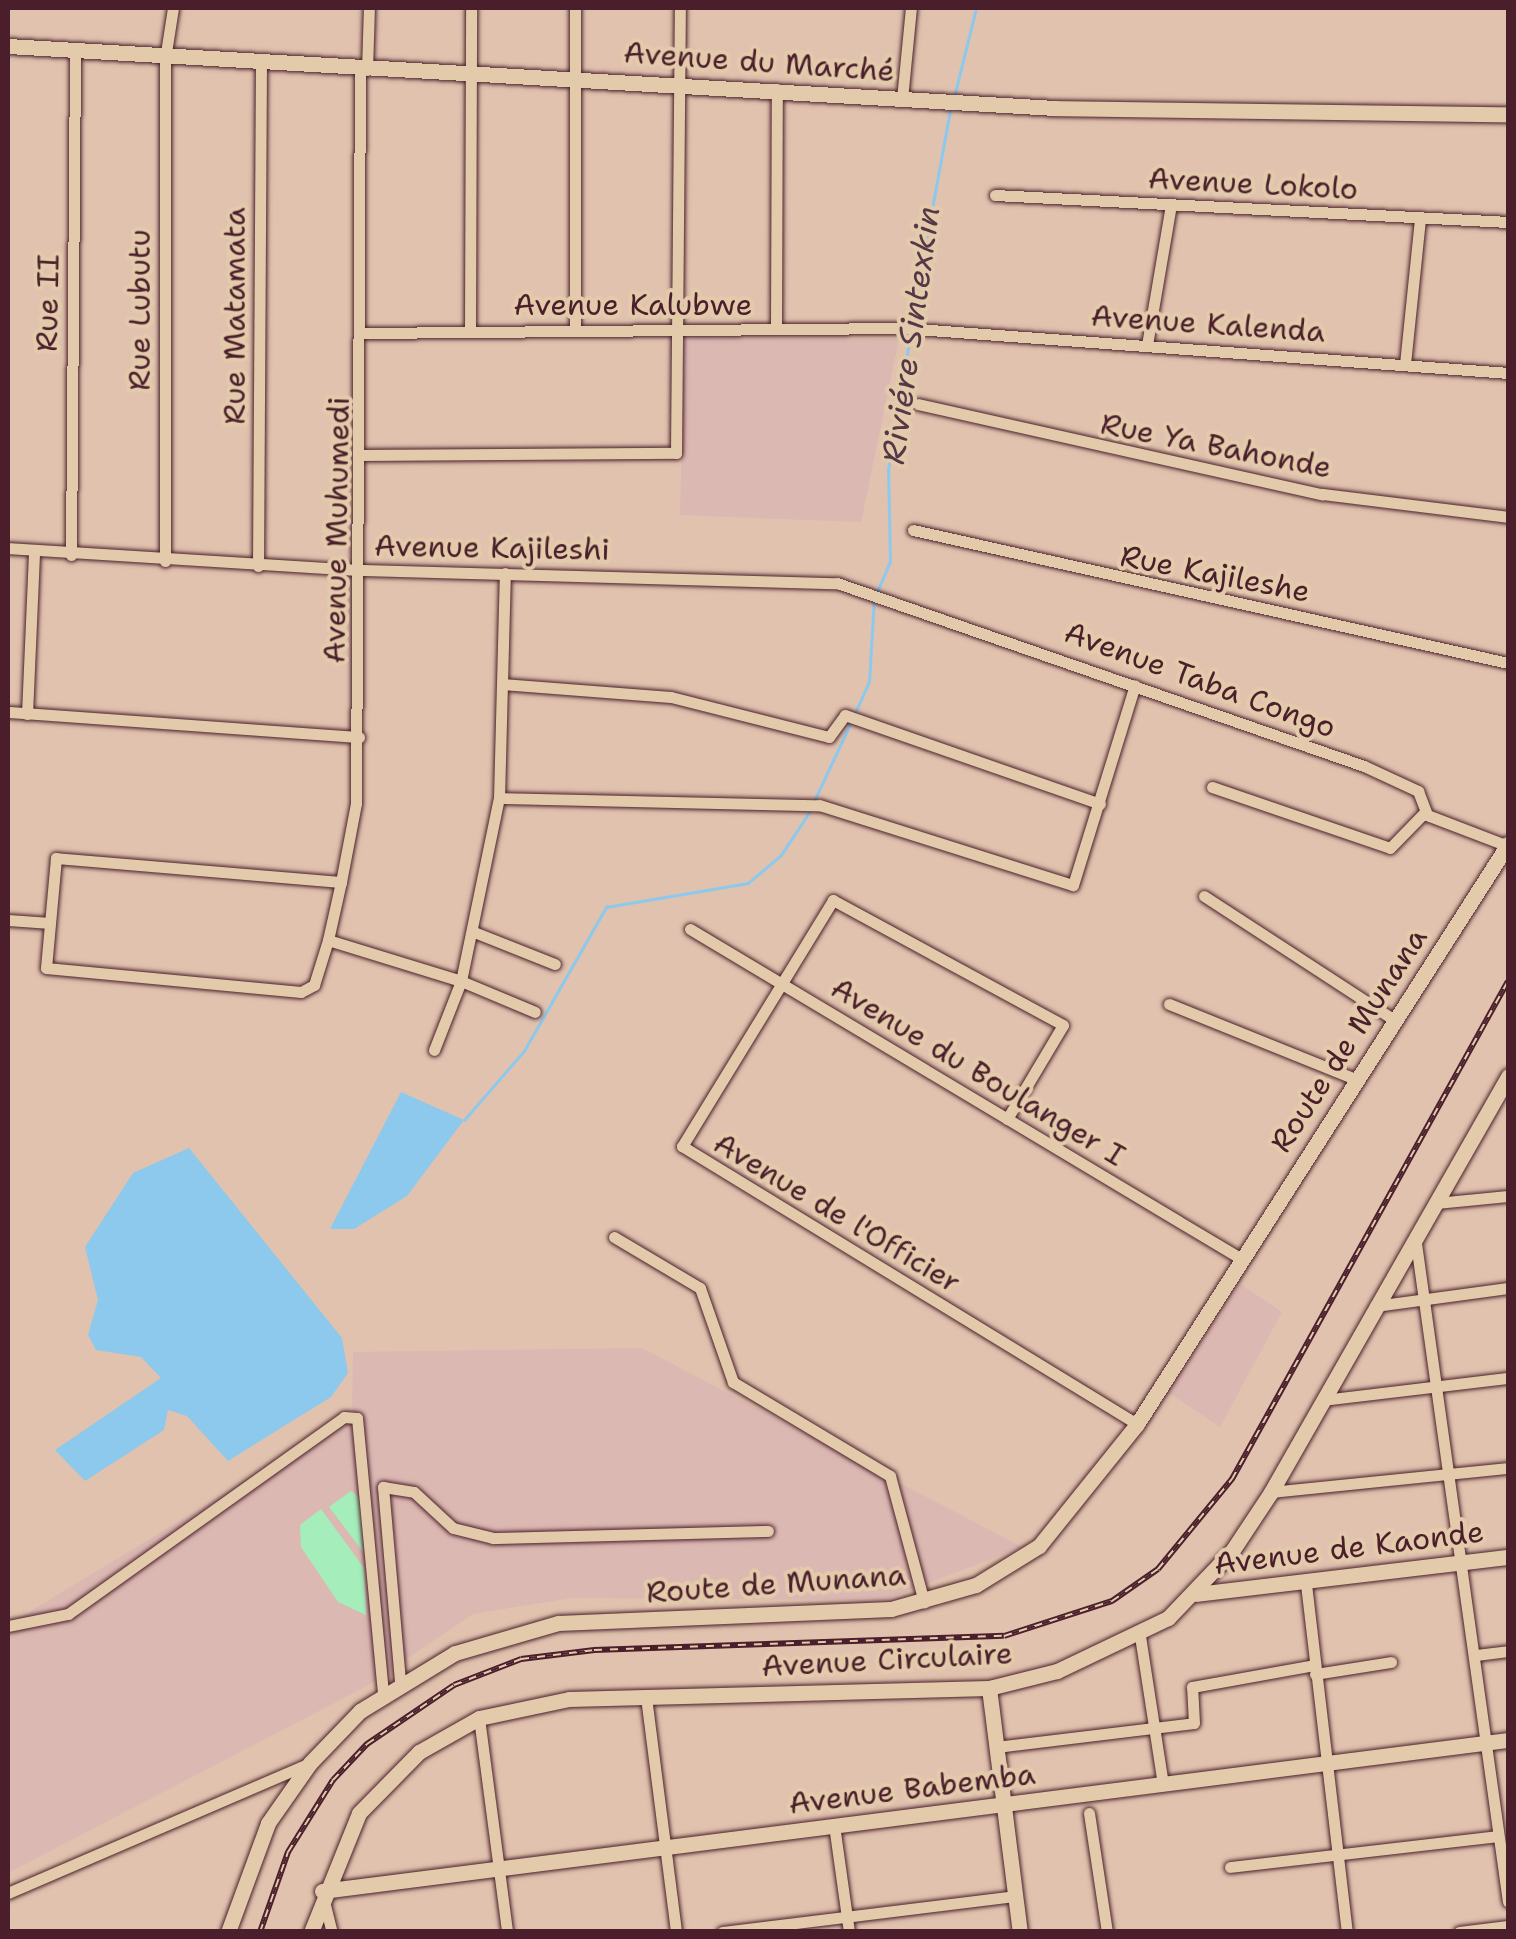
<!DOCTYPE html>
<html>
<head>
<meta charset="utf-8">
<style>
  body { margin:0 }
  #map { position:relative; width:1516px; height:1939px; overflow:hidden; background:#e0c2ae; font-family:"Shantell Sans",sans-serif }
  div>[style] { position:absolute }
  .built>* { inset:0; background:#dcb8b2 }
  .green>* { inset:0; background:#a5edba }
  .water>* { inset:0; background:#8cc9ec }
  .stream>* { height:2.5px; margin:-1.25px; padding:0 1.25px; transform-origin:1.25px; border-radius:1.25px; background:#8cc9ec }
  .roads { filter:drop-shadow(0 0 2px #4a1f2b) drop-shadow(0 0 2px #4a1f2b) }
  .street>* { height:11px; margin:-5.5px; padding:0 5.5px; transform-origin:5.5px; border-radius:5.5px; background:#e3caab }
  .secondary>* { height:15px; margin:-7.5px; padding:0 7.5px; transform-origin:7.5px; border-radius:7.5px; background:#e3caab }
  .rail>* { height:6px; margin-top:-3px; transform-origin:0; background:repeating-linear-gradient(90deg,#e3caab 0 8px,#4a1f2b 0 16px); box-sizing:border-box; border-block:2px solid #4a1f2b }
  span { translate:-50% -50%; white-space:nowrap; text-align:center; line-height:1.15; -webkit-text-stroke:8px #e3caab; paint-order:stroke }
  .street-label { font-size:30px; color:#4a1f2b }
  .water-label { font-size:32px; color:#543848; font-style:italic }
  .frame { position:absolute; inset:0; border:10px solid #4a1f2b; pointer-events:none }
</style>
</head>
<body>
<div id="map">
  <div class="built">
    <div style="clip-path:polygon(684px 338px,899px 339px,861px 522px,680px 515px)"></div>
    <div style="clip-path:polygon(1240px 1284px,1282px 1312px,1220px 1427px,1169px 1393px)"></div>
    <div style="clip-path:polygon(642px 1348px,1022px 1547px,885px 1600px,572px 1598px,473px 1614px,367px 1686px,8px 1873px,8px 1625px,352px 1416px,353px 1352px)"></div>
  </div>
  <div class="green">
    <div style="clip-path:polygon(351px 1491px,360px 1498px,364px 1553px,329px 1507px)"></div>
    <div style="clip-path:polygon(321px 1509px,364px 1568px,366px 1615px,338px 1602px,301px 1547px,300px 1525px)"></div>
  </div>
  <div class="water">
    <div style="clip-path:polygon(401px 1092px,464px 1120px,407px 1196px,354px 1229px,330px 1229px)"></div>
    <div style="clip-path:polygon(189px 1148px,342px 1338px,348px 1373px,331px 1397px,228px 1461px,187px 1416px,168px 1410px,164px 1430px,85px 1481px,55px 1450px,161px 1378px,141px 1357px,96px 1350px,88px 1335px,98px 1300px,85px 1247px,133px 1173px)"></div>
  </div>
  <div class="stream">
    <div style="left:954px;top:97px;width:92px;rotate:-76.1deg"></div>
    <div style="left:911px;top:323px;width:217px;rotate:-79.6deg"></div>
    <div style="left:877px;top:592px;width:33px;rotate:-67deg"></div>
    <div style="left:890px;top:562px;width:92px;rotate:-91.2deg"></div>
    <div style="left:888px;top:470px;width:136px;rotate:-80.7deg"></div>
    <div style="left:855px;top:713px;width:34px;rotate:-66deg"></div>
    <div style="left:869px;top:682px;width:83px;rotate:-86.6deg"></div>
    <div style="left:815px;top:799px;width:87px;rotate:-64.9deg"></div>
    <div style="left:464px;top:1120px;width:91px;rotate:-49deg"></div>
    <div style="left:524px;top:1051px;width:166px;rotate:-60.3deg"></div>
    <div style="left:606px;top:907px;width:144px;rotate:-9.6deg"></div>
    <div style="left:748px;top:883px;width:43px;rotate:-40.3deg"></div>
    <div style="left:781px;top:855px;width:53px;rotate:-56.6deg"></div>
  </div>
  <div class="roads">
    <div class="street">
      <div style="left:367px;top:70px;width:62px;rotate:-88.2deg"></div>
      <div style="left:902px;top:99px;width:91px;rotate:-84.4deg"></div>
      <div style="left:995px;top:195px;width:514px;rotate:3.01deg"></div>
      <div style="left:776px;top:329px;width:240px;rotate:-89.8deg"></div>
      <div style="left:575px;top:330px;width:322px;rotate:-90deg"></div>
      <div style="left:470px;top:331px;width:323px;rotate:-89.8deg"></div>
      <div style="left:363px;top:333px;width:540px;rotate:-0.53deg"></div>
      <div style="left:903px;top:328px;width:607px;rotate:4.25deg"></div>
      <div style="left:1147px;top:345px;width:143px;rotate:-80.3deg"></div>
      <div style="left:1405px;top:364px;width:147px;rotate:-84.1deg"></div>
      <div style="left:918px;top:404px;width:414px;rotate:12.6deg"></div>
      <div style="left:1322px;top:494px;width:187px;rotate:7deg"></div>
      <div style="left:364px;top:455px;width:312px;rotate:-0.4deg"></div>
      <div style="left:676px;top:453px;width:445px;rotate:-89.5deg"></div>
      <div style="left:913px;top:530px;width:610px;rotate:12.6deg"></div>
      <div style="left:8px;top:548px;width:353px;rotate:3.6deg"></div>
      <div style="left:360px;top:570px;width:477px;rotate:1.6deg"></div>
      <div style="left:837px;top:583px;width:558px;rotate:19.15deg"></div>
      <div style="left:1364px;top:766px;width:60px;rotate:24.8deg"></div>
      <div style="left:1418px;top:791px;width:26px;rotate:69deg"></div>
      <div style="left:1427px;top:815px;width:87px;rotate:20.9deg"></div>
      <div style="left:71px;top:555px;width:502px;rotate:-89.54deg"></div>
      <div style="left:165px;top:561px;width:502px;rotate:-90deg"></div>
      <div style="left:165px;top:59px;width:52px;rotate:-81.1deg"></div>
      <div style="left:258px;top:566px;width:500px;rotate:-89.66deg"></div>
      <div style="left:502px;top:684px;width:169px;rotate:4.4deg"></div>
      <div style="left:671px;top:697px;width:163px;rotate:14.2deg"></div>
      <div style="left:829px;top:737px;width:27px;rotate:-54deg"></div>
      <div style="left:845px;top:715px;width:270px;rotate:19.2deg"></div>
      <div style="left:8px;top:712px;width:352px;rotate:4.1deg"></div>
      <div style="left:27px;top:714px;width:163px;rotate:-87.5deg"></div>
      <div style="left:1212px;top:787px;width:188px;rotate:18.9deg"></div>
      <div style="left:1390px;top:848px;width:49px;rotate:-45.8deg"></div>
      <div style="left:499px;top:798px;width:320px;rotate:1.3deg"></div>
      <div style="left:819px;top:805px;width:266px;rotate:17.5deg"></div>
      <div style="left:1073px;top:885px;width:209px;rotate:-72.8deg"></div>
      <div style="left:341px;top:882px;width:286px;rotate:-175.2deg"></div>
      <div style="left:56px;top:858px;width:110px;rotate:95.2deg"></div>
      <div style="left:46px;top:968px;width:256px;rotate:5.4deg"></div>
      <div style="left:301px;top:992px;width:15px;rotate:-28deg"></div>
      <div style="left:314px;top:985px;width:47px;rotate:-72.7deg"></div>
      <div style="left:328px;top:940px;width:59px;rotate:-77.4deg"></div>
      <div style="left:341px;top:882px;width:80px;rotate:-79.2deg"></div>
      <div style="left:356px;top:803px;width:733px;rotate:-89.69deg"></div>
      <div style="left:1204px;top:896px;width:227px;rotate:33.1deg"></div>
      <div style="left:8px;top:920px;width:39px;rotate:4deg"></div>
      <div style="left:690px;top:929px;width:641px;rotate:30.89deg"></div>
      <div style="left:474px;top:932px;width:87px;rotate:21.6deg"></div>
      <div style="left:328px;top:940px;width:139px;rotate:17.1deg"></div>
      <div style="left:461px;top:981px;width:187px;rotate:-78.3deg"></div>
      <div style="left:499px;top:798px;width:225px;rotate:-88.5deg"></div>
      <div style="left:1169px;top:1004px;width:201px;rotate:21.9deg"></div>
      <div style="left:434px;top:1050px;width:74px;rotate:-68.6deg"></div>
      <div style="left:461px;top:981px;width:80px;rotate:22.7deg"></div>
      <div style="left:1007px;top:1119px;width:109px;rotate:-59.2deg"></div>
      <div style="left:1063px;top:1025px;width:262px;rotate:-151.5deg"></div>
      <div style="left:833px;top:900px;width:289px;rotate:121.5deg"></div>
      <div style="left:682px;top:1146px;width:533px;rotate:31.42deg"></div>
      <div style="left:1436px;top:1203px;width:72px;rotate:-5.6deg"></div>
      <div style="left:1415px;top:1236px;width:672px;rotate:82.05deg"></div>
      <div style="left:614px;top:1237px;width:100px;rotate:30.7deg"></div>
      <div style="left:700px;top:1288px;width:100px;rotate:70.7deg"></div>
      <div style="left:733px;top:1382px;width:183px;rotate:30.9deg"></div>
      <div style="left:890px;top:1476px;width:131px;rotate:74.9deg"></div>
      <div style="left:1375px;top:1306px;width:134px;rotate:-7.7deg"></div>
      <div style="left:1323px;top:1400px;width:186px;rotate:-6.8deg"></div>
      <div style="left:1271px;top:1492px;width:238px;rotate:-5.8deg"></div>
      <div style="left:1306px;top:1584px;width:350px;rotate:83.3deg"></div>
      <div style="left:8px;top:1626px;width:61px;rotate:-11.3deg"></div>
      <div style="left:68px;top:1614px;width:339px;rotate:-35.5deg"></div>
      <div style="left:344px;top:1417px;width:13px;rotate:4deg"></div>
      <div style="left:357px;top:1418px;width:276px;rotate:84.6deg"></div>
      <div style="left:1140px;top:1636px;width:151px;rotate:81.2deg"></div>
      <div style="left:1476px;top:1655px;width:32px;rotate:-7deg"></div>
      <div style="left:1315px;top:1674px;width:77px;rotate:-9deg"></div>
      <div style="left:400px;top:1681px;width:195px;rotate:-95deg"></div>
      <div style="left:383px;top:1487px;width:31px;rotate:9deg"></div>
      <div style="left:414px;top:1492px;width:53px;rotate:42.7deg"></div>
      <div style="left:453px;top:1528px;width:41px;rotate:14deg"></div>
      <div style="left:493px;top:1538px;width:275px;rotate:-1.5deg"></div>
      <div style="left:646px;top:1697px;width:237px;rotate:82.7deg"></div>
      <div style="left:479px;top:1718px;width:216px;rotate:82.5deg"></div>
      <div style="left:996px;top:1747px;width:199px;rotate:-6.9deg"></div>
      <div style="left:1194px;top:1723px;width:36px;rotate:-93deg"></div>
      <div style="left:1192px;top:1687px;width:124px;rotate:-10.2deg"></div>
      <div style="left:1089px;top:1813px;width:120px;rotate:81.4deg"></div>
      <div style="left:834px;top:1825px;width:108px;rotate:82deg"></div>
      <div style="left:1230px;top:1867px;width:269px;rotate:-6.6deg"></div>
      <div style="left:8px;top:1893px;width:329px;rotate:-23.3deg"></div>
      <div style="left:323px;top:1897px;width:36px;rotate:76deg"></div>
      <div style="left:722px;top:1932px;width:295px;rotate:-7deg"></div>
      <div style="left:1459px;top:1932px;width:49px;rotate:-7deg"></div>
    </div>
    <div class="secondary">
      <div style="left:8px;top:46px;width:1048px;rotate:3.39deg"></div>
      <div style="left:1054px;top:108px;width:454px;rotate:0.8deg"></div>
      <div style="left:1196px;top:1594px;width:314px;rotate:-6.8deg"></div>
      <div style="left:989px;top:1688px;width:246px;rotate:82.8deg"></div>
      <div style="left:322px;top:1891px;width:1196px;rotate:-7.26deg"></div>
      <div style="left:228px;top:1932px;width:116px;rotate:-69.8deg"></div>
      <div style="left:268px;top:1823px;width:73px;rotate:-55deg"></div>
      <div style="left:310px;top:1763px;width:72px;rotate:-46.1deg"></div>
      <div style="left:360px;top:1711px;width:111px;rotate:-31.4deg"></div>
      <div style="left:455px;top:1653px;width:107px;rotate:-16.2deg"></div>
      <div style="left:558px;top:1623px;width:333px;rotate:-2.4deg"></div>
      <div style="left:891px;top:1609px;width:88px;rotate:-15.8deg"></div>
      <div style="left:976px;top:1585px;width:74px;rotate:-31.8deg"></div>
      <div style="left:1039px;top:1546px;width:156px;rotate:-51.2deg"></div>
      <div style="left:1137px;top:1424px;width:689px;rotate:-57.39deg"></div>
      <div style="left:311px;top:1932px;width:128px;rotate:-68deg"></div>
      <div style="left:359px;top:1813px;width:86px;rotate:-45.5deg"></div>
      <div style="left:419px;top:1752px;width:69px;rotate:-29.5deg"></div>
      <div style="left:479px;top:1718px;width:92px;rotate:-11.9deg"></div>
      <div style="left:569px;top:1699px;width:420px;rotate:-1.5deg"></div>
      <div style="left:989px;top:1688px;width:70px;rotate:-14deg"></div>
      <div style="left:1057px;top:1671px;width:123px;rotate:-25.5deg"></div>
      <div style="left:1168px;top:1618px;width:93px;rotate:-46.3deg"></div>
      <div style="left:1232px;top:1551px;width:71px;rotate:-56.5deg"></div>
      <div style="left:1271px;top:1492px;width:479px;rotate:-60.3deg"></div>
    </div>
  </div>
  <div class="rail">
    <div style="left:260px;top:1932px;width:85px;rotate:-70.7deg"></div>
    <div style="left:288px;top:1852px;width:85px;rotate:-58deg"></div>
    <div style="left:333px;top:1780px;width:50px;rotate:-46.6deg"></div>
    <div style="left:367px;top:1744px;width:105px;rotate:-34.1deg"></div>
    <div style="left:454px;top:1685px;width:72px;rotate:-21.2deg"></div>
    <div style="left:521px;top:1659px;width:74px;rotate:-7deg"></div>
    <div style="left:594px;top:1650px;width:410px;rotate:-2deg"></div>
    <div style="left:1004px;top:1636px;width:114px;rotate:-18deg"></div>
    <div style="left:1112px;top:1601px;width:56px;rotate:-34.8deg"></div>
    <div style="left:1158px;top:1569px;width:117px;rotate:-50.6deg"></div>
    <div style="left:1232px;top:1479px;width:569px;rotate:-61deg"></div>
  </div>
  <div class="street-label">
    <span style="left:759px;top:62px;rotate:4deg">Avenue du Marché</span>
    <span style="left:1253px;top:184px;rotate:3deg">Avenue Lokolo</span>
    <span style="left:48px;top:303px;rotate:-89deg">Rue II</span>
    <span style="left:633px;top:305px">Avenue Kalubwe</span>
    <span style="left:140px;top:310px;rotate:-90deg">Rue Lubutu</span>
    <span style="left:235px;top:316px;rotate:-90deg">Rue Matamata</span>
    <span style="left:1208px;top:324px;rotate:4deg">Avenue Kalenda</span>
    <span style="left:1216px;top:446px;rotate:11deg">Rue Ya Bahonde</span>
    <span style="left:337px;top:530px;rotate:-89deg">Avenue Muhumedi</span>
    <span style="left:492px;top:548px;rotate:1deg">Avenue Kajileshi</span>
    <span style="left:1215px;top:574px;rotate:11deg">Rue Kajileshe</span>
    <span style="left:1200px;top:680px;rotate:20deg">Avenue Taba Congo</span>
    <span style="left:1349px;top:1040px;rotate:-57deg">Route de Munana</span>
    <span style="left:978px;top:1072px;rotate:31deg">Avenue du Boulanger I</span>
    <span style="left:837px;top:1213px;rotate:31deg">Avenue de l'Officier</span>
    <span style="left:1349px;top:1548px;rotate:-7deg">Avenue de Kaonde</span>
    <span style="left:776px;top:1584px;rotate:-4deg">Route de Munana</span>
    <span style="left:887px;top:1660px;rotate:-3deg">Avenue Circulaire</span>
    <span style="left:912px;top:1789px;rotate:-7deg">Avenue Babemba</span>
  </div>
  <div class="water-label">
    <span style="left:911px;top:335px;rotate:-82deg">Riviére Sintexkin</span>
  </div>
  <div class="frame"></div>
</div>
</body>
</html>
